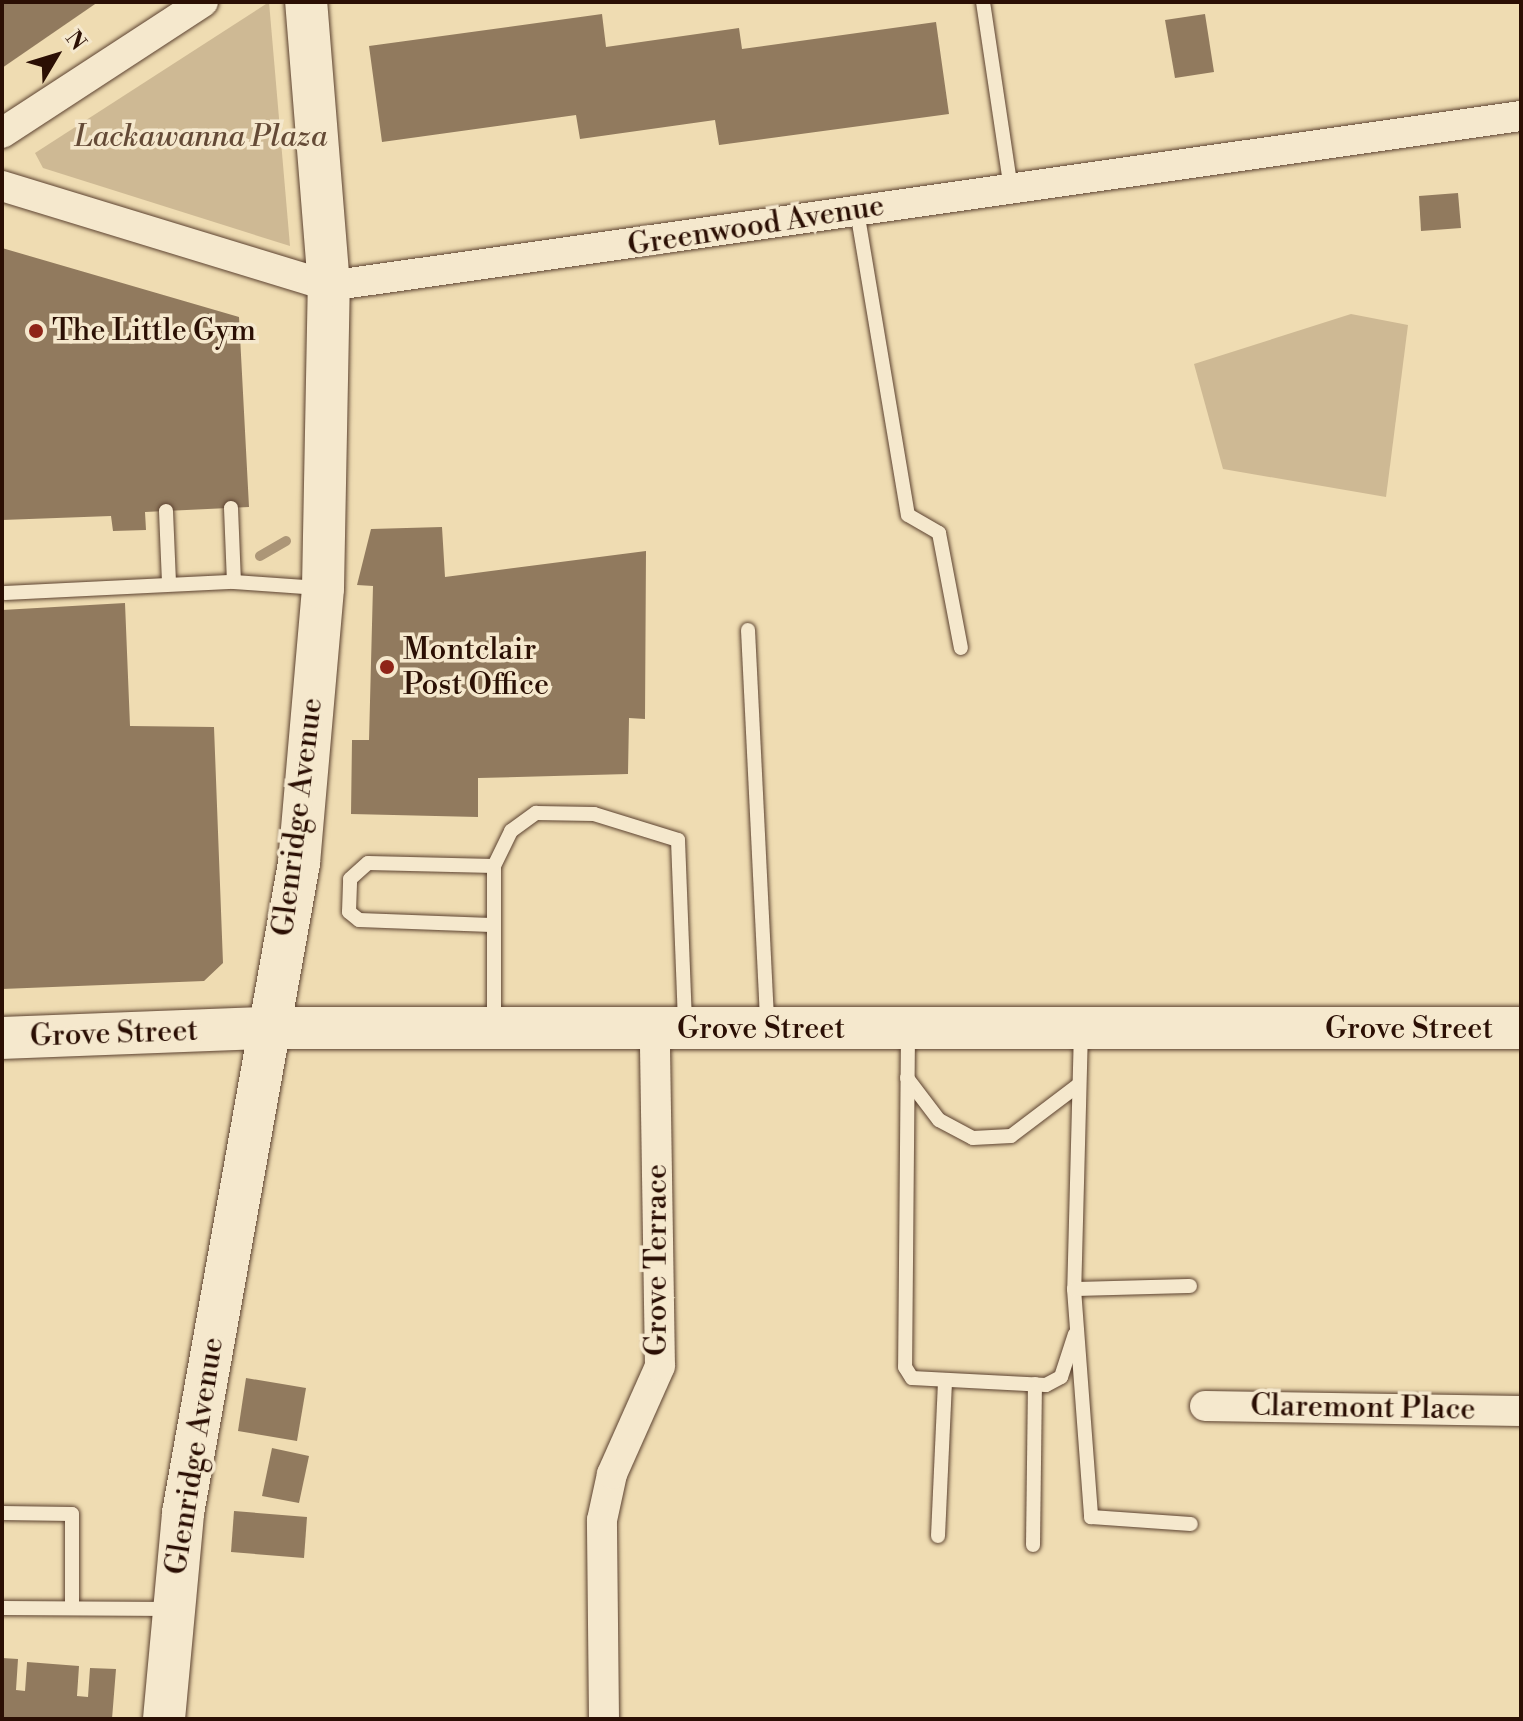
<!DOCTYPE html>
<html>
<head>
<meta charset="utf-8">
<style>
  body { margin:0 }
  #map { position:relative; width:1523px; height:1721px; overflow:hidden; background:#efdcb2; font-family:"Libre Bodoni",serif }
  div>[style] { position:absolute }
  .green>* { inset:0; background:#ceb994 }
  .stream>* { height:10px; margin:-5px; padding:0 5px; transform-origin:5px; border-radius:5px; background:#ac9677 }
  .building>* { inset:0; background:#917a5e }
  .roads { filter:drop-shadow(0 0 2px #5c4230) drop-shadow(0 0 2px #5c4230) }
  .lane>* { height:14px; margin:-7px; padding:0 7px; transform-origin:7px; border-radius:7px; background:#f5e8cd }
  .street>* { height:30px; margin:-15px; padding:0 15px; transform-origin:15px; border-radius:15px; background:#f5e8cd }
  .secondary>* { height:42px; margin:-21px; padding:0 21px; transform-origin:21px; border-radius:21px; background:#f5e8cd }
  .dots>* { width:22px; height:22px; translate:-50% -50%; box-sizing:border-box; border:4px solid #f5e8cd; border-radius:50% }
  span { translate:-50% -50%; white-space:nowrap; text-align:center; line-height:1.15; -webkit-text-stroke:7px #f5e8cd; paint-order:stroke }
  .park-label { font-size:30px; color:#644a36; font-style:italic }
  .street-label { font-size:30px; color:#2b0f04 }
  .poi-label { font-size:30px; color:#2b0f04 }
  .left { translate:0 -50%; text-align:left }
  .frame { position:absolute; inset:0; border:4px solid #2b0f04; pointer-events:none }
  .north { position:absolute; left:16px; top:16px; width:80px; height:80px; -webkit-text-stroke:6px #f5e8cd; paint-order:stroke; rotate:52deg; font-size:22px; font-weight:700; line-height:32px; text-align:center; color:#2b0f04 }
  .north::after { content:''; display:block; margin:auto; width:28px; height:36px; background:#2b0f04; clip-path:polygon(50% 0,100% 100%,50% 72%,0 100%) }
</style>
</head>
<body>
<div id="map">
  <div class="green">
    <div style="clip-path:polygon(269px 2px,290px 246px,43px 168px,35px 153px)"></div>
    <div style="clip-path:polygon(1351px 314px,1408px 325px,1386px 497px,1223px 469px,1194px 364px)"></div>
  </div>
  <div class="stream">
    <div style="left:260px;top:556px;width:30px;rotate:-30deg"></div>
  </div>
  <div class="building">
    <div style="clip-path:polygon(2px 2px,98px 2px,2px 68px)"></div>
    <div style="clip-path:polygon(602px 14px,606px 47px,739px 28px,742px 49px,936px 22px,949px 114px,719px 145px,715px 120px,580px 139px,576px 115px,382px 142px,369px 46px)"></div>
    <div style="clip-path:polygon(1205px 14px,1214px 72px,1175px 78px,1165px 20px)"></div>
    <div style="clip-path:polygon(1458px 193px,1461px 228px,1421px 231px,1419px 196px)"></div>
    <div style="clip-path:polygon(2px 248px,239px 317px,249px 507px,145px 512px,146px 530px,113px 531px,111px 516px,2px 520px)"></div>
    <div style="clip-path:polygon(442px 527px,445px 577px,646px 551px,645px 719px,629px 718px,628px 774px,478px 778px,478px 817px,351px 814px,352px 740px,369px 740px,373px 586px,357px 585px,371px 529px)"></div>
    <div style="clip-path:polygon(125px 603px,130px 726px,214px 727px,223px 963px,204px 981px,2px 989px,2px 610px)"></div>
    <div style="clip-path:polygon(246px 1378px,306px 1388px,297px 1441px,238px 1431px)"></div>
    <div style="clip-path:polygon(272px 1448px,309px 1456px,299px 1503px,262px 1496px)"></div>
    <div style="clip-path:polygon(234px 1511px,307px 1517px,304px 1558px,231px 1552px)"></div>
    <div style="clip-path:polygon(2px 1658px,18px 1659px,16px 1690px,25px 1691px,27px 1662px,79px 1666px,77px 1696px,88px 1697px,90px 1668px,116px 1669px,112px 1719px,2px 1719px)"></div>
  </div>
  <div class="roads">
    <div class="lane">
      <div style="left:983px;top:2px;width:189px;rotate:81.5deg"></div>
      <div style="left:857px;top:211px;width:308px;rotate:80.5deg"></div>
      <div style="left:908px;top:515px;width:36px;rotate:30deg"></div>
      <div style="left:939px;top:533px;width:117px;rotate:79.2deg"></div>
      <div style="left:231px;top:508px;width:74px;rotate:87.7deg"></div>
      <div style="left:166px;top:511px;width:72px;rotate:87.6deg"></div>
      <div style="left:5px;top:593px;width:229px;rotate:-2.8deg"></div>
      <div style="left:234px;top:582px;width:85px;rotate:4deg"></div>
      <div style="left:748px;top:630px;width:395px;rotate:87.2deg"></div>
      <div style="left:491px;top:925px;width:132px;rotate:-177.8deg"></div>
      <div style="left:359px;top:920px;width:13px;rotate:-141deg"></div>
      <div style="left:349px;top:912px;width:33px;rotate:-88deg"></div>
      <div style="left:350px;top:879px;width:24px;rotate:-42deg"></div>
      <div style="left:368px;top:863px;width:126px;rotate:1.4deg"></div>
      <div style="left:494px;top:1024px;width:158px;rotate:-90deg"></div>
      <div style="left:494px;top:866px;width:39px;rotate:-64deg"></div>
      <div style="left:511px;top:831px;width:31px;rotate:-36deg"></div>
      <div style="left:536px;top:813px;width:58px;rotate:1deg"></div>
      <div style="left:594px;top:814px;width:88px;rotate:17.2deg"></div>
      <div style="left:678px;top:840px;width:185px;rotate:87.8deg"></div>
      <div style="left:1081px;top:1030px;width:259px;rotate:91.5deg"></div>
      <div style="left:1074px;top:1289px;width:229px;rotate:85.7deg"></div>
      <div style="left:1091px;top:1517px;width:100px;rotate:4deg"></div>
      <div style="left:908px;top:1033px;width:334px;rotate:90.5deg"></div>
      <div style="left:905px;top:1367px;width:13px;rotate:58deg"></div>
      <div style="left:912px;top:1378px;width:134px;rotate:3deg"></div>
      <div style="left:1046px;top:1385px;width:17px;rotate:-28deg"></div>
      <div style="left:1061px;top:1377px;width:45px;rotate:-72deg"></div>
      <div style="left:907px;top:1078px;width:53px;rotate:52.7deg"></div>
      <div style="left:939px;top:1120px;width:38px;rotate:28deg"></div>
      <div style="left:973px;top:1138px;width:38px;rotate:-3deg"></div>
      <div style="left:1011px;top:1136px;width:83px;rotate:-37.1deg"></div>
      <div style="left:1074px;top:1289px;width:116px;rotate:-1.5deg"></div>
      <div style="left:2px;top:1513px;width:70px;rotate:0.8deg"></div>
      <div style="left:72px;top:1514px;width:94px;rotate:90deg"></div>
      <div style="left:938px;top:1536px;width:156px;rotate:-87.4deg"></div>
      <div style="left:1033px;top:1545px;width:161px;rotate:-89.3deg"></div>
      <div style="left:2px;top:1608px;width:169px;rotate:0.3deg"></div>
    </div>
    <div class="street">
      <div style="left:2px;top:133px;width:240px;rotate:-33.1deg"></div>
      <div style="left:2px;top:186px;width:342px;rotate:17deg"></div>
      <div style="left:329px;top:286px;width:1204px;rotate:-8.12deg"></div>
      <div style="left:1205px;top:1406px;width:316px;rotate:0.9deg"></div>
      <div style="left:604px;top:1719px;width:199px;rotate:-90.6deg"></div>
      <div style="left:602px;top:1520px;width:47px;rotate:-77.7deg"></div>
      <div style="left:612px;top:1474px;width:118px;rotate:-66deg"></div>
      <div style="left:660px;top:1366px;width:337px;rotate:-90.9deg"></div>
    </div>
    <div class="secondary">
      <div style="left:2px;top:1038px;width:265px;rotate:-2.2deg"></div>
      <div style="left:267px;top:1028px;width:1254px"></div>
      <div style="left:164px;top:1719px;width:207px;rotate:-84.7deg"></div>
      <div style="left:183px;top:1513px;width:660px;rotate:-79.88deg"></div>
      <div style="left:299px;top:863px;width:276px;rotate:-85deg"></div>
      <div style="left:323px;top:588px;width:302px;rotate:-88.9deg"></div>
      <div style="left:329px;top:286px;width:285px;rotate:-94.6deg"></div>
    </div>
  </div>
  <div class="dots">
    <div style="left:36px;top:331px;background:#8f2418"></div>
    <div style="left:387px;top:667px;background:#8f2418"></div>
  </div>
  <div class="park-label">
    <span style="left:201px;top:137px">Lackawanna Plaza</span>
  </div>
  <div class="street-label">
    <span style="left:756px;top:226px;rotate:-9deg">Greenwood Avenue</span>
    <span style="left:298px;top:817px;rotate:-83deg">Glenridge Avenue</span>
    <span style="left:761px;top:1029px">Grove Street</span>
    <span style="left:1409px;top:1029px">Grove Street</span>
    <span style="left:114px;top:1034px;rotate:-2deg">Grove Street</span>
    <span style="left:657px;top:1260px;rotate:-90deg">Grove Terrace</span>
    <span style="left:1363px;top:1408px;rotate:1deg">Claremont Place</span>
    <span style="left:195px;top:1456px;rotate:-81deg">Glenridge Avenue</span>
  </div>
  <div class="poi-label">
    <span class="left" style="left:52px;top:331px">The Little Gym</span>
    <span class="left" style="left:403px;top:667px">Montclair<br>Post Office</span>
  </div>
  <div class="frame"></div>
  <div class="north">N</div>
</div>
</body>
</html>
